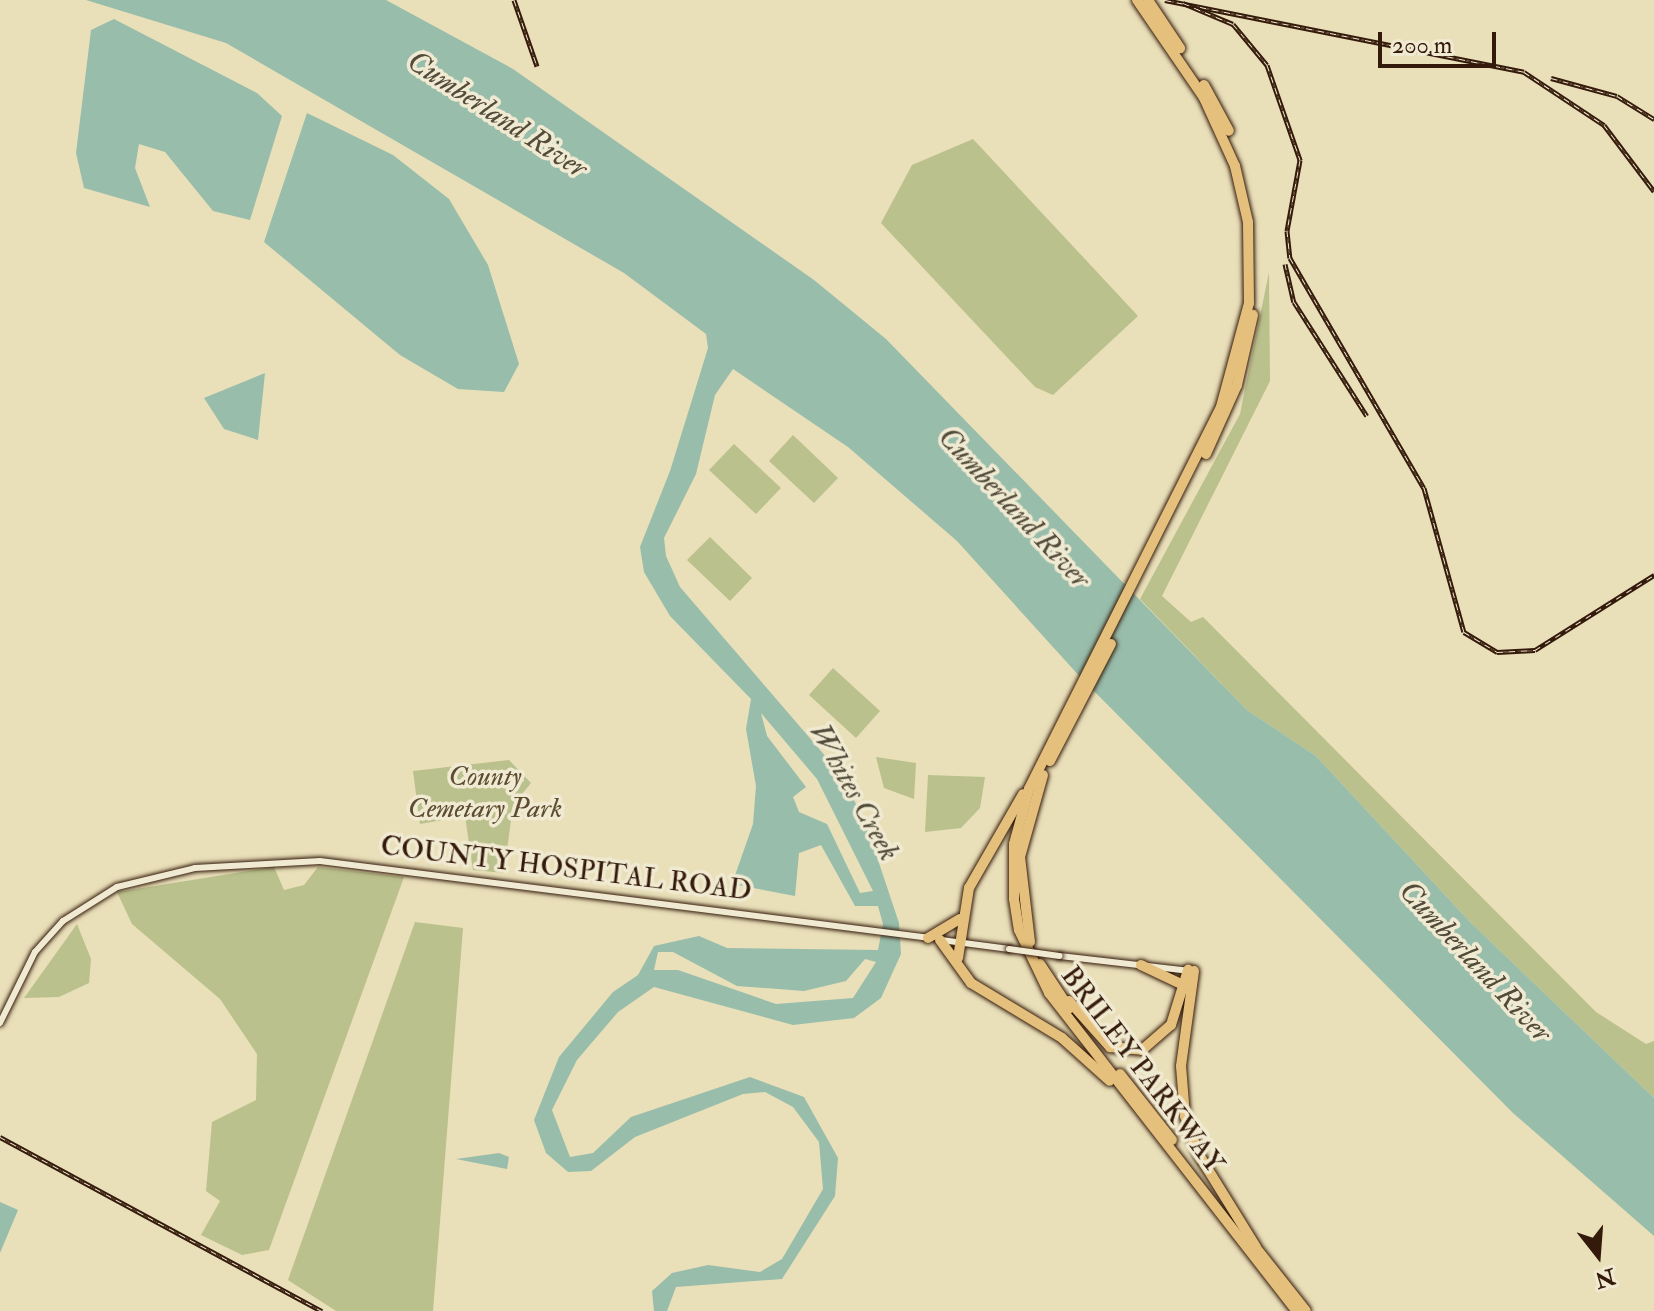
<!DOCTYPE html>
<html>
<head>
<meta charset="utf-8">
<style>
  body { margin:0 }
  #map { position:relative; width:1654px; height:1311px; overflow:hidden; background:#e9dfb9; font-family:"IM FELL Double Pica",serif }
  div>[style] { position:absolute }
  .green>* { inset:0; background:#bac18c }
  .water>* { inset:0; background:#98bdab }
  .roads { filter:drop-shadow(0 0 2px #341a0a) drop-shadow(0 0 2px #341a0a) }
  .secondary>* { height:6px; margin:-3px; padding:0 3px; transform-origin:3px; border-radius:3px; background:#f1ead2 }
  .motorway>* { height:10px; margin:-5px; padding:0 5px; transform-origin:5px; border-radius:5px; background:#e4c07c }
  .rail>* { height:5px; margin-top:-2.5px; transform-origin:0; background:repeating-linear-gradient(90deg,#f1ead2 0 6px,#341a0a 0 12px); box-sizing:border-box; border-block:2px solid #341a0a }
  .bridges { filter:drop-shadow(0 0 2px #341a0a) drop-shadow(0 0 2px #341a0a) }
  .secondary-bridge>* { height:6px; margin:-3px; padding:0 3px; transform-origin:3px; border-radius:3px; background:#f1ead2 }
  span { translate:-50% -50%; white-space:nowrap; text-align:center; line-height:1.15; -webkit-text-stroke:7px #f1ead2; paint-order:stroke }
  .park-label { font-size:28px; color:#5c4c31; font-style:italic }
  .street-label { font-size:28px; color:#341a0a }
  .water-label { font-size:30px; color:#524b3a; font-style:italic }
  .north { position:absolute; left:1558px; top:1215px; width:80px; height:80px; -webkit-text-stroke:6px #f1ead2; paint-order:stroke; rotate:163deg; font-size:22px; font-weight:700; line-height:32px; text-align:center; color:#341a0a }
  .north::after { content:''; display:block; margin:auto; width:28px; height:36px; background:#341a0a; clip-path:polygon(50% 0,100% 100%,50% 72%,0 100%) }
  .scale { position:absolute; left:1378px; top:32px; width:118px; height:36px; box-sizing:border-box; border:4px solid #341a0a; border-top:0; padding-left:10px; font-size:24px; line-height:28px; white-space:nowrap; color:#341a0a; -webkit-text-stroke:6px #f1ead2; paint-order:stroke }
</style>
</head>
<body>
<div id="map">
  <div class="green">
    <div style="clip-path:polygon(973px 139px,1138px 316px,1053px 395px,1035px 387px,881px 223px,912px 165px)"></div>
    <div style="clip-path:polygon(1269px 272px,1270px 381px,1162px 596px,1191px 622px,1203px 617px,1596px 1012px,1646px 1044px,1654px 1041px,1654px 1098px,1471px 923px,1316px 756px,1247px 710px,1140px 599px,1240px 414px)"></div>
    <div style="clip-path:polygon(793px 435px,838px 478px,814px 503px,769px 461px)"></div>
    <div style="clip-path:polygon(734px 444px,781px 488px,756px 514px,709px 470px)"></div>
    <div style="clip-path:polygon(710px 537px,752px 578px,730px 601px,687px 560px)"></div>
    <div style="clip-path:polygon(833px 668px,880px 711px,856px 738px,809px 695px)"></div>
    <div style="clip-path:polygon(876px 757px,916px 763px,914px 799px,884px 788px)"></div>
    <div style="clip-path:polygon(509px 760px,531px 783px,513px 805px,504px 873px,473px 870px,465px 816px,420px 824px,413px 771px)"></div>
    <div style="clip-path:polygon(928px 775px,985px 777px,980px 808px,961px 828px,925px 832px)"></div>
    <div style="clip-path:polygon(274px 867px,284px 890px,304px 885px,318px 867px,404px 877px,269px 1250px,242px 1255px,201px 1235px,220px 1201px,206px 1191px,212px 1122px,256px 1100px,257px 1054px,220px 999px,132px 924px,117px 892px)"></div>
    <div style="clip-path:polygon(415px 922px,463px 928px,433px 1311px,336px 1311px,288px 1280px)"></div>
    <div style="clip-path:polygon(77px 924px,91px 959px,89px 983px,59px 997px,24px 998px)"></div>
  </div>
  <div class="water">
    <div style="clip-path:polygon(evenodd,86px 0,386px 0,513px 69px,814px 280px,886px 339px,1247px 710px,1316px 756px,1471px 923px,1654px 1098px,1654px 1236px,1513px 1113px,1082px 679px,957px 541px,848px 447px,733px 369px,715px 395px,696px 474px,664px 538px,666px 556px,680px 587px,839px 772px,865px 821px,899px 923px,901px 954px,881px 998px,854px 1018px,793px 1025px,654px 987px,618px 1012px,577px 1060px,552px 1110px,570px 1157px,593px 1153px,631px 1117px,750px 1077px,804px 1097px,838px 1158px,835px 1196px,782px 1279px,676px 1287px,667px 1311px,654px 1311px,652px 1291px,672px 1273px,708px 1265px,760px 1272px,782px 1259px,823px 1189px,819px 1142px,793px 1107px,765px 1092px,743px 1094px,635px 1137px,591px 1171px,568px 1172px,546px 1153px,534px 1120px,559px 1057px,613px 992px,638px 975px,654px 946px,699px 936px,727px 948px,878px 950px,883px 924px,878px 906px,855px 906px,821px 845px,799px 853px,795px 896px,732px 884px,753px 824px,756px 786px,746px 729px,751px 699px,670px 616px,644px 572px,640px 547px,670px 471px,708px 348px,706px 334px,624px 273px,226px 43px,86px 0,761px 713px,817px 779px,873px 891px,860px 893px,827px 824px,799px 812px,793px 797px,806px 787px,767px 736px,761px 713px,86px 0,658px 952px,673px 952px,737px 986px,804px 991px,846px 981px,865px 959px,876px 962px,853px 998px,776px 1004px,678px 970px,654px 970px,658px 952px)"></div>
    <div style="clip-path:polygon(114px 19px,257px 93px,282px 116px,250px 220px,213px 211px,165px 152px,139px 144px,135px 168px,150px 207px,84px 188px,76px 153px,91px 30px)"></div>
    <div style="clip-path:polygon(307px 113px,393px 155px,449px 199px,488px 265px,519px 364px,504px 392px,458px 389px,400px 355px,264px 242px)"></div>
    <div style="clip-path:polygon(265px 373px,258px 440px,224px 429px,204px 398px)"></div>
    <div style="clip-path:polygon(499px 1153px,509px 1157px,507px 1169px,456px 1159px)"></div>
    <div style="clip-path:polygon(0 1202px,18px 1210px,0 1253px)"></div>
  </div>
  <div class="roads">
    <div class="secondary">
      <div style="left:941px;top:940px;width:69px;rotate:7.5deg"></div>
      <div style="left:1060px;top:956px;width:131px;rotate:6.6deg"></div>
      <div style="left:0;top:1023px;width:79px;rotate:-63.8deg"></div>
      <div style="left:35px;top:952px;width:42px;rotate:-47.9deg"></div>
      <div style="left:63px;top:921px;width:64px;rotate:-32.2deg"></div>
      <div style="left:117px;top:887px;width:80px;rotate:-13.7deg"></div>
      <div style="left:195px;top:868px;width:125px;rotate:-3.2deg"></div>
      <div style="left:320px;top:861px;width:615px;rotate:7.19deg"></div>
    </div>
    <div class="motorway">
      <div style="left:1137px;top:0;width:119px;rotate:55.6deg"></div>
      <div style="left:1204px;top:98px;width:75px;rotate:65.5deg"></div>
      <div style="left:1235px;top:166px;width:57px;rotate:76.9deg"></div>
      <div style="left:1248px;top:222px;width:81px;rotate:89.3deg"></div>
      <div style="left:1249px;top:303px;width:108px;rotate:105.1deg"></div>
      <div style="left:1221px;top:407px;width:428px;rotate:116.7deg"></div>
      <div style="left:1029px;top:789px;width:57px;rotate:105.3deg"></div>
      <div style="left:1014px;top:844px;width:55px;rotate:90deg"></div>
      <div style="left:1014px;top:899px;width:31px;rotate:81deg"></div>
      <div style="left:1019px;top:930px;width:70px;rotate:64.5deg"></div>
      <div style="left:1049px;top:993px;width:403px;rotate:52.1deg"></div>
      <div style="left:1148px;top:0;width:58px;rotate:56.3deg"></div>
      <div style="left:1204px;top:85px;width:52px;rotate:61.5deg"></div>
      <div style="left:1206px;top:454px;width:76px;rotate:-65.8deg"></div>
      <div style="left:1237px;top:385px;width:72px;rotate:-77.1deg"></div>
      <div style="left:1050px;top:761px;width:132px;rotate:-62.5deg"></div>
      <div style="left:928px;top:938px;width:37px;rotate:-31deg"></div>
      <div style="left:940px;top:940px;width:53px;rotate:54.2deg"></div>
      <div style="left:971px;top:983px;width:106px;rotate:31.1deg"></div>
      <div style="left:1062px;top:1038px;width:64px;rotate:41.9deg"></div>
      <div style="left:1030px;top:942px;width:86px;rotate:-96.7deg"></div>
      <div style="left:1020px;top:857px;width:85px;rotate:-74.3deg"></div>
      <div style="left:958px;top:958px;width:71px;rotate:-81.1deg"></div>
      <div style="left:969px;top:888px;width:108px;rotate:-60.1deg"></div>
      <div style="left:1040px;top:964px;width:53px;rotate:56.6deg"></div>
      <div style="left:1141px;top:965px;width:42px;rotate:25.3deg"></div>
      <div style="left:1194px;top:971px;width:96px;rotate:97.8deg"></div>
      <div style="left:1181px;top:1066px;width:50px;rotate:85.4deg"></div>
      <div style="left:1185px;top:1116px;width:41px;rotate:70.3deg"></div>
      <div style="left:1199px;top:1155px;width:108px;rotate:58.2deg"></div>
      <div style="left:1069px;top:1001px;width:62px;rotate:48.3deg"></div>
      <div style="left:1110px;top:1047px;width:32px;rotate:5deg"></div>
      <div style="left:1142px;top:1050px;width:38px;rotate:-41deg"></div>
      <div style="left:1171px;top:1025px;width:58px;rotate:-72.8deg"></div>
      <div style="left:1120px;top:1074px;width:84px;rotate:51.8deg"></div>
      <div style="left:1253px;top:1244px;width:85px;rotate:51.7deg"></div>
    </div>
  </div>
  <div class="rail">
    <div style="left:514px;top:0;width:70px;rotate:70.8deg"></div>
    <div style="left:1165px;top:0;width:366px;rotate:11.3deg"></div>
    <div style="left:1524px;top:72px;width:96px;rotate:33.5deg"></div>
    <div style="left:1604px;top:125px;width:83px;rotate:52.9deg"></div>
    <div style="left:1183px;top:3px;width:54px;rotate:22.8deg"></div>
    <div style="left:1233px;top:24px;width:53px;rotate:50.3deg"></div>
    <div style="left:1267px;top:65px;width:101px;rotate:70.8deg"></div>
    <div style="left:1300px;top:160px;width:72px;rotate:100.4deg"></div>
    <div style="left:1287px;top:231px;width:27px;rotate:84deg"></div>
    <div style="left:1290px;top:258px;width:266px;rotate:59.8deg"></div>
    <div style="left:1424px;top:488px;width:149px;rotate:74.5deg"></div>
    <div style="left:1464px;top:632px;width:39px;rotate:31deg"></div>
    <div style="left:1497px;top:652px;width:38px;rotate:-3deg"></div>
    <div style="left:1535px;top:650px;width:141px;rotate:-32.2deg"></div>
    <div style="left:1551px;top:78px;width:68px;rotate:15.3deg"></div>
    <div style="left:1617px;top:96px;width:44px;rotate:31.9deg"></div>
    <div style="left:1285px;top:264px;width:39px;rotate:77deg"></div>
    <div style="left:1294px;top:302px;width:135px;rotate:57.4deg"></div>
    <div style="left:0;top:1137px;width:366px;rotate:28.4deg"></div>
  </div>
  <div class="bridges">
    <div class="secondary-bridge">
      <div style="left:1009px;top:949px;width:51px;rotate:7.8deg"></div>
    </div>
  </div>
  <div class="park-label">
    <span style="left:485px;top:793px">County<br>Cemetary Park</span>
  </div>
  <div class="street-label">
    <span style="left:566px;top:869px;rotate:7deg">COUNTY HOSPITAL ROAD</span>
    <span style="left:1142px;top:1070px;rotate:53deg">BRILEY PARKWAY</span>
  </div>
  <div class="water-label">
    <span style="left:497px;top:115px;rotate:33deg">Cumberland River</span>
    <span style="left:1014px;top:508px;rotate:47deg">Cumberland River</span>
    <span style="left:854px;top:792px;rotate:61deg">Whites Creek</span>
    <span style="left:1475px;top:962px;rotate:47deg">Cumberland River</span>
  </div>
  <div class="north">N</div>
  <div class="scale">200 m</div>
</div>
</body>
</html>
